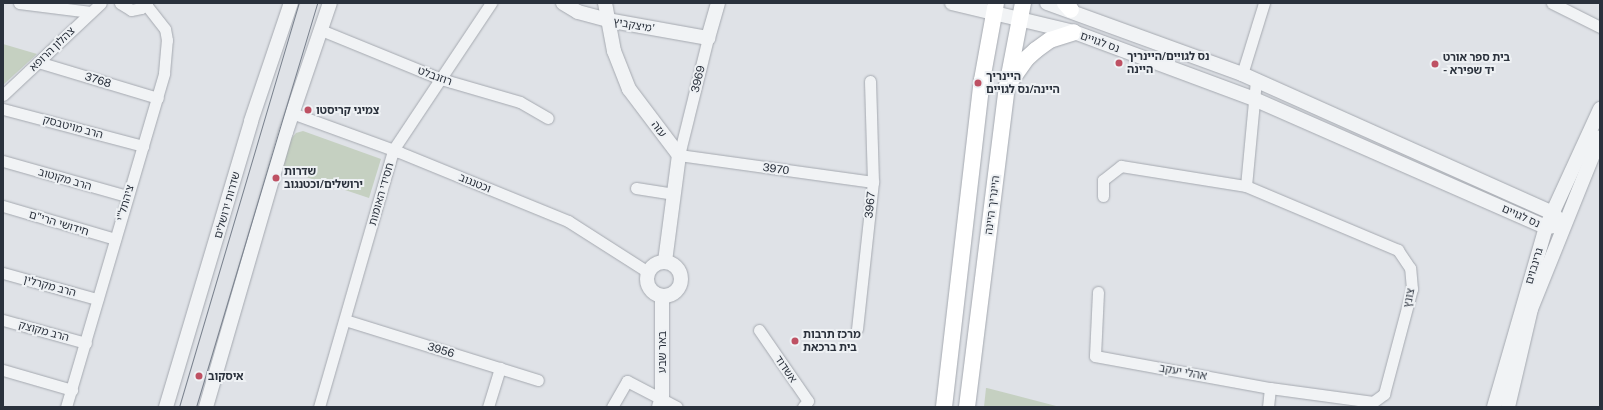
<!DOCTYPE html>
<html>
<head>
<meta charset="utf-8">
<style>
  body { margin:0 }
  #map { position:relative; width:1603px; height:410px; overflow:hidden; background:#dfe2e7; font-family:"Public Sans","Noto Sans Hebrew",sans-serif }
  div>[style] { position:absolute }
  .green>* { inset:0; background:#c5d0c1 }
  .roads { filter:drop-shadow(0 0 1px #a5a9b0) drop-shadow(0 0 1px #a5a9b0) }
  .minor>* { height:11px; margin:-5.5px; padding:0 5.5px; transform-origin:5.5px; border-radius:5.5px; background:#f1f3f5 }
  .tertiary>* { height:14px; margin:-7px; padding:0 7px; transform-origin:7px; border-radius:7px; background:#f1f3f5 }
  .tertiary>.ring { margin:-7px; padding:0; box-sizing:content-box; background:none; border:14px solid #f1f3f5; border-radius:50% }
  .secondary>* { height:16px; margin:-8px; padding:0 8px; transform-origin:8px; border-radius:8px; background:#fff }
  .tram>* { height:1px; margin:-0.5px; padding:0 0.5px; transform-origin:0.5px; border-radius:0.5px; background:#7a828e }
  .dots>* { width:11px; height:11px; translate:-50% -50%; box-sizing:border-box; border:2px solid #eef1f4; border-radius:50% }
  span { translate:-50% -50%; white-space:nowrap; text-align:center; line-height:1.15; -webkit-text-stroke:4px #eef1f4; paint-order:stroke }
  .street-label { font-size:11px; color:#2a313c }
  .poi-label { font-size:11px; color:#2a313c; font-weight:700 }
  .left { translate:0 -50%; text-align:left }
  .frame { position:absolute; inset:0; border:4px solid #2a313c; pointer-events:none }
</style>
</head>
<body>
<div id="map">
  <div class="green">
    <div style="clip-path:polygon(3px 44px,37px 54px,3px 85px)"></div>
    <div style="clip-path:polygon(303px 131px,381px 159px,369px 198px,282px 169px,291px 139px,296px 133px)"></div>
    <div style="clip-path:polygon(986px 388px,987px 388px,1060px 407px,984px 407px)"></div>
  </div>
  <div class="roads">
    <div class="minor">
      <div style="left:19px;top:3px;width:72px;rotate:7.2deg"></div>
      <div style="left:120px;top:3px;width:13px;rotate:32deg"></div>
      <div style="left:131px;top:10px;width:10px;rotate:-11deg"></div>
      <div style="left:141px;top:8px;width:8px;rotate:-40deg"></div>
      <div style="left:1552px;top:3px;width:54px;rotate:26.6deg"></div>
      <div style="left:321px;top:30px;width:130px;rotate:22.2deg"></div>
      <div style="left:441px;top:79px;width:82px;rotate:16.2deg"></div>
      <div style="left:520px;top:102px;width:32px;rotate:30deg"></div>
      <div style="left:708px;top:38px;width:121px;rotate:103.9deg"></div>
      <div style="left:679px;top:155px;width:196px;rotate:7.9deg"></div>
      <div style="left:38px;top:62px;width:125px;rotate:16.7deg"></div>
      <div style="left:1242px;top:74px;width:74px;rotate:-72.8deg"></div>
      <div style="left:3px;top:95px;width:134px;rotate:-43.2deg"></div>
      <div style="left:3px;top:109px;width:145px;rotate:14.8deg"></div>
      <div style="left:292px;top:113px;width:114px;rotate:20deg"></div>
      <div style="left:399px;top:152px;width:183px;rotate:22.2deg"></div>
      <div style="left:568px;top:221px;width:95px;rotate:32.5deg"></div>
      <div style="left:3px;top:161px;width:129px;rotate:15.8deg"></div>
      <div style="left:636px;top:188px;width:37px;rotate:9deg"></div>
      <div style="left:1103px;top:196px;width:16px;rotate:-90deg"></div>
      <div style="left:1103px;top:180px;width:23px;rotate:-38deg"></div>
      <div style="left:1121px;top:166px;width:127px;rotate:9.1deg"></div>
      <div style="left:3px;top:206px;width:117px;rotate:16.4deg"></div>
      <div style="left:3px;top:273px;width:98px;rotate:15.5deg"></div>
      <div style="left:1098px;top:292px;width:64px;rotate:92.7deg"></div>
      <div style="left:1095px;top:356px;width:178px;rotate:10.4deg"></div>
      <div style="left:1270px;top:388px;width:104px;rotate:7.7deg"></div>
      <div style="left:1373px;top:402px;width:14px;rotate:-36deg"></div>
      <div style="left:1384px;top:394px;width:109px;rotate:-75.1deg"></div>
      <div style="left:1412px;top:289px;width:21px;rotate:-95deg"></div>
      <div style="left:1410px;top:268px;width:22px;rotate:-124deg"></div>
      <div style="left:1398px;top:250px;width:165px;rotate:-157.2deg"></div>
      <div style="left:1246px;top:186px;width:105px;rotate:-84.6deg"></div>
      <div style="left:3px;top:320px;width:86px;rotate:15.5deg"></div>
      <div style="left:345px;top:320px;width:202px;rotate:17.3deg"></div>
      <div style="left:857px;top:329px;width:148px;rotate:-83.8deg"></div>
      <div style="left:873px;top:182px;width:101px;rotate:-91.7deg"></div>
      <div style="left:759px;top:330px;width:86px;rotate:55.4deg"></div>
      <div style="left:808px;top:401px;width:8px;rotate:130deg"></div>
      <div style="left:3px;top:370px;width:72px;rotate:16.2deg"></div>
      <div style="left:66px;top:407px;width:348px;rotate:-73.6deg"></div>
      <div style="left:164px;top:73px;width:33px;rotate:-85deg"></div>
      <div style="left:167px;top:40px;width:11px;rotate:-100deg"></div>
      <div style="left:165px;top:29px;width:31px;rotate:-128deg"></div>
      <div style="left:319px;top:407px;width:267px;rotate:-73.9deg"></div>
      <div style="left:393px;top:150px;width:177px;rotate:-56.3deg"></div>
      <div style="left:488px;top:407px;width:41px;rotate:-72.9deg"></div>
      <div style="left:612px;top:407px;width:30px;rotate:-60deg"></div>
      <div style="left:627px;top:381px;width:56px;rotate:27.5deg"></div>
      <div style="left:1268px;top:407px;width:19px;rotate:-84deg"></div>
    </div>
    <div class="tertiary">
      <div style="left:563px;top:3px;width:17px;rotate:31deg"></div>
      <div style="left:578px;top:12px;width:30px;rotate:15deg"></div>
      <div style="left:607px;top:20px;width:103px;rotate:10.1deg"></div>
      <div style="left:708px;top:38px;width:36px;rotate:-74deg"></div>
      <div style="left:605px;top:3px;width:49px;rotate:79.4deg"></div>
      <div style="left:614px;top:51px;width:41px;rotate:68.5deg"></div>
      <div style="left:629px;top:89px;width:83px;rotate:52.9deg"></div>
      <div style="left:679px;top:155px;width:108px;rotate:97.5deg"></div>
      <div style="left:952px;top:3px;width:125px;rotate:13.4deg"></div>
      <div style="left:1074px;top:32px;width:192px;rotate:20.4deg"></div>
      <div style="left:1254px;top:99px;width:319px;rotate:23.7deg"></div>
      <div style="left:1546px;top:227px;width:17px;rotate:-7deg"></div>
      <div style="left:1047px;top:3px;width:208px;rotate:20deg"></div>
      <div style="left:1242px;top:74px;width:341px;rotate:24.1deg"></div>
      <div style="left:1553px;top:213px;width:16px;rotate:50deg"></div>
      <div class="ring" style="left:647px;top:262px;width:20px;height:20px"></div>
      <div style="left:166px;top:407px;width:298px;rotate:-73.4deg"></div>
      <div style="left:251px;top:121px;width:125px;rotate:-71.3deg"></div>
      <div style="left:206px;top:407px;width:286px;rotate:-73.8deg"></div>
      <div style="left:286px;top:132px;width:136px;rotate:-71.2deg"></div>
      <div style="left:659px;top:407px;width:10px;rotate:-73deg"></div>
      <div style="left:662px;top:397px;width:101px;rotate:-90deg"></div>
      <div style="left:1494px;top:407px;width:187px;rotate:-73.9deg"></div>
      <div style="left:1546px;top:227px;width:130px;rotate:-65.4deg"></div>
      <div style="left:1508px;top:407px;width:101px;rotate:-76.8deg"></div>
      <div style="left:1531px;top:309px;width:185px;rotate:-68.1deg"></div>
    </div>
    <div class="secondary">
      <div style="left:1065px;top:3px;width:9px;rotate:49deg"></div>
      <div style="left:1010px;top:82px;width:28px;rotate:-55deg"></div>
      <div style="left:1026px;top:59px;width:13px;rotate:-42deg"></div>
      <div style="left:1036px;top:50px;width:17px;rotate:-36deg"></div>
      <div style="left:1050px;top:40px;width:25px;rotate:-18deg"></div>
      <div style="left:944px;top:407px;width:329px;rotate:-83.4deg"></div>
      <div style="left:982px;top:80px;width:78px;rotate:-79.7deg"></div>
      <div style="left:967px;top:407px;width:323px;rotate:-82.9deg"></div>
      <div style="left:1007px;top:86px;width:85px;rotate:-79.1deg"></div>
    </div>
  </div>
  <div class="tram">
    <div style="left:179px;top:407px;width:421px;rotate:-73.5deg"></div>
    <div style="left:196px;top:407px;width:422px;rotate:-73.3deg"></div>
  </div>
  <div class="dots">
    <div style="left:1119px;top:63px;background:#be5163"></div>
    <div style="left:1435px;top:64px;background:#be5163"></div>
    <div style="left:978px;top:83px;background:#be5163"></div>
    <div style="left:308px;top:110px;background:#be5163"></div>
    <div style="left:276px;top:178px;background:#be5163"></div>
    <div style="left:795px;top:341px;background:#be5163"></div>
    <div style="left:199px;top:376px;background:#be5163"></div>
  </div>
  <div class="street-label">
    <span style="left:634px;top:25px;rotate:10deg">מיצקביץ'</span>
    <span style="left:1100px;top:42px;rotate:20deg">נס לגויים</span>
    <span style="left:52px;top:49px;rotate:-44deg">צהלון הרופא</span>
    <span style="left:435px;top:76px;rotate:20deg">רוזנבלט</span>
    <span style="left:698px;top:79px;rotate:-76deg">3969</span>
    <span style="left:98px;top:80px;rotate:17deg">3768</span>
    <span style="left:73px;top:127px;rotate:15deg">הרב מויטבסק</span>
    <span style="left:659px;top:129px;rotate:53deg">עזה</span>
    <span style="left:776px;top:169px;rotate:8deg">3970</span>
    <span style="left:65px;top:179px;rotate:16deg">הרב מקוטוב</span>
    <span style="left:475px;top:183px;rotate:22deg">וכטנגוב</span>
    <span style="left:381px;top:194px;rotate:-74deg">חסידי האומות</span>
    <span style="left:125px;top:203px;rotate:-74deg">ציהתל"י</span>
    <span style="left:227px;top:205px;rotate:-74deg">שדרות ירושלים</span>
    <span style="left:870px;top:205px;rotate:-84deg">3967</span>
    <span style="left:992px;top:205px;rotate:-83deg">היינריך היינה</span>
    <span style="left:1521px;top:216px;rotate:24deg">נס לגויים</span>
    <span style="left:59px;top:223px;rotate:17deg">חידושי הרי"ם</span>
    <span style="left:1534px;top:266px;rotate:-73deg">גרינבוים</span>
    <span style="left:50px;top:286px;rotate:15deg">הרב מקרלין</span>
    <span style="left:1409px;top:298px;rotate:-79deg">צונץ</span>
    <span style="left:44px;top:331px;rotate:15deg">הרב מקוצק</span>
    <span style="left:441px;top:350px;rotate:17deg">3956</span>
    <span style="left:662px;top:352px;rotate:-90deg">באר שבע</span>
    <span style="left:786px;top:369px;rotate:55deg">אשדוד</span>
    <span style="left:1183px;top:372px;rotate:10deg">אהלי יעקב</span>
  </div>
  <div class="poi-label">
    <span class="left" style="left:1127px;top:63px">נס לגויים/היינריך<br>היינה</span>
    <span class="left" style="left:1443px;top:64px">בית ספר אורט<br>- יד שפירא</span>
    <span class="left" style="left:986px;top:83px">היינריך<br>היינה/נס לגויים</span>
    <span class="left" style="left:316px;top:110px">צמיגי קריסטו</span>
    <span class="left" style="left:284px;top:178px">שדרות<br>ירושלים/וכטנגוב</span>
    <span class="left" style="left:803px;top:341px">מרכז תרבות<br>בית ברכאת</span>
    <span class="left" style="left:208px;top:376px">איסקוב</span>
  </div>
  <div class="frame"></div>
</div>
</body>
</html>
